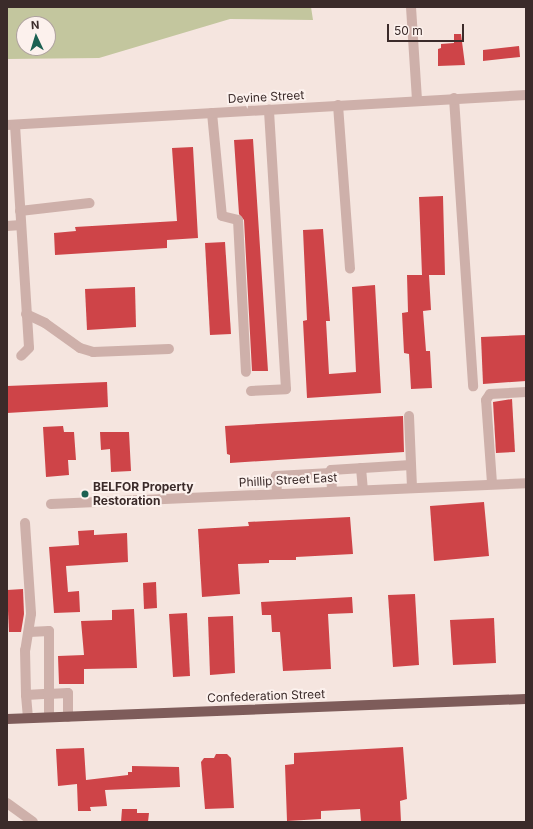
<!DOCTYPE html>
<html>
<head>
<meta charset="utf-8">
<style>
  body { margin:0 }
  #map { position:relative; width:533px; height:829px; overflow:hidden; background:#f5e5df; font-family:Inter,sans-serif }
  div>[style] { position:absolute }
  .green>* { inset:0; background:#c3c69e }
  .building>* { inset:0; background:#ce4448 }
  .minor>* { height:10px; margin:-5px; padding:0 5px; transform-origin:5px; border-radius:5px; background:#ceb0aa }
  .major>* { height:10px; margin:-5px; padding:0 5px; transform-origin:5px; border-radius:5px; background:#7e5c5a }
  .dots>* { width:11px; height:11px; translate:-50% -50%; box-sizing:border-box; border:2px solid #fcf1ed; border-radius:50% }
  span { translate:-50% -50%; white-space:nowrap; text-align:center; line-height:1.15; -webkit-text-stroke:4px #fcf1ed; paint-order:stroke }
  .street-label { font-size:12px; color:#3b2b2a }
  .poi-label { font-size:12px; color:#3b2b2a; font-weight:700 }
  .left { translate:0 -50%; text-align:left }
  .frame { position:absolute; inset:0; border:8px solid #3b2b2a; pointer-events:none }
  .north { position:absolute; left:16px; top:16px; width:40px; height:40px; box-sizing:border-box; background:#fcf1ed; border:1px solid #afa29f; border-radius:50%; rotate:356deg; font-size:11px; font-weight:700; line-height:16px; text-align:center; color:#3b2b2a }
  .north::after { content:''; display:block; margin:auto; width:14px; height:18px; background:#1c6152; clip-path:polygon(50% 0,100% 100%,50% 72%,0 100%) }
  .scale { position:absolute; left:387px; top:24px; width:77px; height:18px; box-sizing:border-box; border:2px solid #3b2b2a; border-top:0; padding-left:5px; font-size:12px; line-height:14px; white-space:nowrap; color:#3b2b2a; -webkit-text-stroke:3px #fcf1ed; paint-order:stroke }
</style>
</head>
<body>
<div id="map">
  <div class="green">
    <div style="clip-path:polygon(evenodd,7px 7px,311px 7px,313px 20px,230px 19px,99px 58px,7px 59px,7px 7px,24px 24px,48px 24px,48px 48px,24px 48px,24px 24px)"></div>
  </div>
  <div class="building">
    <div style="clip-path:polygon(454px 34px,461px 34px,465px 65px,438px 66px,438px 49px,441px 48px,441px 44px,454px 43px)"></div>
    <div style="clip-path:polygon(519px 46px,520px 57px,483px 61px,483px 50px)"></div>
    <div style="clip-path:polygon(253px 139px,268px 371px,252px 371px,244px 220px,239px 214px,234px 140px)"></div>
    <div style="clip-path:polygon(193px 147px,198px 238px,167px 240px,167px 248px,55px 255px,54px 233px,76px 231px,75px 227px,177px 221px,172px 148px)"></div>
    <div style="clip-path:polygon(443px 196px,445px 275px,429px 275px,431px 310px,423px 311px,426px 351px,430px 351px,432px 388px,411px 389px,409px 354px,404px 353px,402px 313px,408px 312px,407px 275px,422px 275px,419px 197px)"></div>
    <div style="clip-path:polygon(323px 229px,330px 321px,326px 321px,329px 374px,356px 372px,352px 287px,375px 285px,381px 393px,307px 398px,303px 321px,307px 320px,303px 230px)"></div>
    <div style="clip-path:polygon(225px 242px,231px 334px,210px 335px,205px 243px)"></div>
    <div style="clip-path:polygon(135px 287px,136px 327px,87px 330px,85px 289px)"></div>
    <div style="clip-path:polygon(526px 335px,526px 381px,483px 384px,481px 337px)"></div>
    <div style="clip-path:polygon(107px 382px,108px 407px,7px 413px,7px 386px)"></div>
    <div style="clip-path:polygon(512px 399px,515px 452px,496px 453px,493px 402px)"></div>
    <div style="clip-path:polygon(403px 416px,404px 452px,230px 463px,230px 455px,227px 454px,225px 426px)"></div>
    <div style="clip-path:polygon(63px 426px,64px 432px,74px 432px,76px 460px,68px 460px,69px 475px,46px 477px,43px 427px)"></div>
    <div style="clip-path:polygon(100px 432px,129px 432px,131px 471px,111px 472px,110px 449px,101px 450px)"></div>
    <div style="clip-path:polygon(484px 502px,489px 556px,434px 561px,430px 506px)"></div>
    <div style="clip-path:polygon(350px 517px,353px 554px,296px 557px,296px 560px,269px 560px,269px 563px,238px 564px,240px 594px,202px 597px,198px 529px,249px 526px,248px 522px)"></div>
    <div style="clip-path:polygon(94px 530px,94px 535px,127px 533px,128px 562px,66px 566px,68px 592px,79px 591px,80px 612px,54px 613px,49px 547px,79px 545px,78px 531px)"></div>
    <div style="clip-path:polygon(156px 582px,157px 608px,144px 609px,143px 583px)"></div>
    <div style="clip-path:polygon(23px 589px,24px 614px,21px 632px,9px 632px,7px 590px)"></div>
    <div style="clip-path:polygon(415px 594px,419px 665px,393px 667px,388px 595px)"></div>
    <div style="clip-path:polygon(352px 597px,353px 613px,328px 614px,331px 669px,283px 671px,280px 632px,272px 632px,271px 615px,262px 615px,261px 602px)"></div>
    <div style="clip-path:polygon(134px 609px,137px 668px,84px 669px,84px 684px,59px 684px,58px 656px,84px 655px,81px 621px,112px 620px,112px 610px)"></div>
    <div style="clip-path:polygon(187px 613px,190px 676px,173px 677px,169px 614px)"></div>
    <div style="clip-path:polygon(233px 616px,235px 673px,210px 675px,208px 617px)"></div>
    <div style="clip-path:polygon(494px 618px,496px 663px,453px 665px,450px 620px)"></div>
    <div style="clip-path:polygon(403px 747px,407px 799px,400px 801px,401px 822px,361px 822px,360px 809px,321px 811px,321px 819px,287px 821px,285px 765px,294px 764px,294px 753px)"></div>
    <div style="clip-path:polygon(84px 748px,86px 780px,128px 775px,128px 772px,132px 772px,132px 766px,179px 767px,180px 787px,105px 790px,107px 806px,90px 807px,91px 811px,78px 811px,77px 784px,58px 786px,56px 749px)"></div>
    <div style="clip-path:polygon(216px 754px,227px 754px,231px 758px,234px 808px,205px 809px,201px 762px,204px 758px,214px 758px)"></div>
    <div style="clip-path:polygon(122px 809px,137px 809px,137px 813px,149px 813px,148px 822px,121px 822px)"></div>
  </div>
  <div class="minor">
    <div style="left:411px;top:7px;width:94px;rotate:86.3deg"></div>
    <div style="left:454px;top:98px;width:289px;rotate:86.2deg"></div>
    <div style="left:338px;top:105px;width:164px;rotate:85.8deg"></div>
    <div style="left:212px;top:113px;width:103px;rotate:84.5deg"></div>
    <div style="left:222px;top:216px;width:16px;rotate:14deg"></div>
    <div style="left:238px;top:220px;width:152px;rotate:87deg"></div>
    <div style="left:7px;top:125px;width:520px;rotate:-3.31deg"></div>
    <div style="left:15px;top:125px;width:223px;rotate:86.4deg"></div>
    <div style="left:29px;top:348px;width:11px;rotate:135deg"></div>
    <div style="left:20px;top:211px;width:70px;rotate:-6.5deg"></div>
    <div style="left:7px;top:226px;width:14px;rotate:-4deg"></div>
    <div style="left:26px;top:314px;width:21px;rotate:25deg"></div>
    <div style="left:45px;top:323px;width:43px;rotate:35.5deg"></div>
    <div style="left:80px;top:348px;width:14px;rotate:17deg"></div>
    <div style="left:93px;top:352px;width:76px;rotate:-2.3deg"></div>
    <div style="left:251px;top:391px;width:35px;rotate:-3deg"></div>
    <div style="left:286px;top:389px;width:280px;rotate:-93.5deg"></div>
    <div style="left:409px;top:416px;width:71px;rotate:87.6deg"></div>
    <div style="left:361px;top:468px;width:21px;rotate:85deg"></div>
    <div style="left:492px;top:483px;width:83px;rotate:-94.1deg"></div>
    <div style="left:486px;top:400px;width:7px;rotate:-56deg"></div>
    <div style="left:490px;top:394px;width:36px;rotate:-3deg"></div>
    <div style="left:332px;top:491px;width:21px;rotate:-93deg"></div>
    <div style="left:331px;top:470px;width:80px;rotate:-3.6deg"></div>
    <div style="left:277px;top:494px;width:18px;rotate:-93deg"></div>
    <div style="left:276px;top:476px;width:55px;rotate:-3.1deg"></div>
    <div style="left:51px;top:504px;width:475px;rotate:-2.5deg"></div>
    <div style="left:25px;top:523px;width:91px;rotate:86.2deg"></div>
    <div style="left:31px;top:614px;width:36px;rotate:99deg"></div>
    <div style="left:25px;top:650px;width:45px;rotate:88.7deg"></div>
    <div style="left:29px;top:632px;width:20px;rotate:-3deg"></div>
    <div style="left:49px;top:631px;width:86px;rotate:90deg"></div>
    <div style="left:28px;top:718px;width:23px;rotate:-95deg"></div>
    <div style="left:26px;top:695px;width:22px;rotate:-3deg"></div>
    <div style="left:48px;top:694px;width:20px;rotate:-3deg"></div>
    <div style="left:68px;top:693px;width:24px;rotate:90deg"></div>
    <div style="left:7px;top:803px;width:32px;rotate:36deg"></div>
  </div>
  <div class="major">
    <div style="left:7px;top:719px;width:519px;rotate:-2.21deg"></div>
  </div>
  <div class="dots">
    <div style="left:85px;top:494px;background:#1c6152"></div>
  </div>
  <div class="street-label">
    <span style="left:266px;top:97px;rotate:-3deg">Devine Street</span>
    <span style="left:288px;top:480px;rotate:-3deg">Phillip Street East</span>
    <span style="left:266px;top:696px;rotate:-2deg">Confederation Street</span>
  </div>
  <div class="poi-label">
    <span class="left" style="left:93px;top:494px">BELFOR Property<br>Restoration</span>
  </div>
  <div class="frame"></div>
  <div class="north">N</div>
  <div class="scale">50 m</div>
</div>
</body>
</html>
